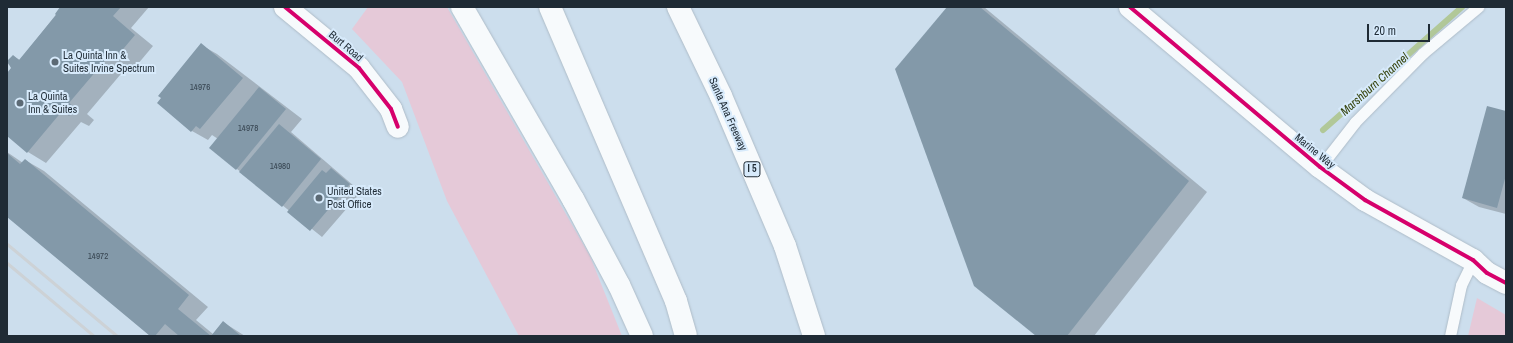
<!DOCTYPE html>
<html>
<head>
<meta charset="utf-8">
<style>
  body { margin:0 }
  #map { position:relative; width:1513px; height:343px; overflow:hidden; background:#ccdeed; font-family:"Archivo Narrow",sans-serif }
  div>[style] { position:absolute }
  .green>* { inset:0; background:#e5c9d8 }
  .shadow>* { inset:0; background:#0003 }
  .stream>* { height:6px; margin:-3px; padding:0 3px; transform-origin:3px; border-radius:3px; background:#b1c898 }
  .building>* { inset:0; background:#8399a9 }
  .roads { filter:drop-shadow(0 0 1px #aebcc8) drop-shadow(0 0 1px #aebcc8) }
  .service>* { height:11px; margin:-5.5px; padding:0 5.5px; transform-origin:5.5px; border-radius:5.5px; background:#f7fafc }
  .minor>* { height:22px; margin:-11px; padding:0 11px; transform-origin:11px; border-radius:11px; background:#f7fafc }
  .secondary>* { height:22px; margin:-11px; padding:0 11px; transform-origin:11px; border-radius:11px; background:#f7fafc }
  .motorway>* { height:22px; margin:-11px; padding:0 11px; transform-origin:11px; border-radius:11px; background:#f7fafc }
  .rail>* { height:3px; margin:-1.5px; padding:0 1.5px; transform-origin:1.5px; border-radius:1.5px; background:#cdd2d6 }
  .cycleway>* { height:4px; margin:-2px; padding:0 2px; transform-origin:2px; border-radius:2px; background:#d6006c }
  .dots>* { width:11px; height:11px; translate:-50% -50%; box-sizing:border-box; border:2px solid #d7eafb; border-radius:50% }
  span { translate:-50% -50%; white-space:nowrap; text-align:center; line-height:1.15; -webkit-text-stroke:4px #d7eafb; paint-order:stroke }
  .number-label { font-size:9px; color:#384652 }
  .number-label span { -webkit-text-stroke-width:0 }
  .shield-label span { padding:1px 3px; background:#d7eafb; border:1px solid; border-radius:3px; -webkit-text-stroke-width:0 }
  .shield-label { font-size:10px; color:#1f2b35; font-weight:700 }
  .street-label { font-size:11px; color:#1f2b35 }
  .poi-label { font-size:11px; color:#1f2b35 }
  .left { translate:0 -50%; text-align:left }
  .water-label { font-size:12px; color:#334108; font-style:italic }
  .frame { position:absolute; inset:0; border:8px solid #1f2b35; pointer-events:none }
  .scale { position:absolute; left:1367px; top:24px; width:63px; height:18px; box-sizing:border-box; border:2px solid #1f2b35; border-top:0; padding-left:5px; font-size:12px; line-height:14px; white-space:nowrap; color:#1f2b35; -webkit-text-stroke:3px #d7eafb; paint-order:stroke }
</style>
</head>
<body>
<div id="map">
  <div class="green">
    <div style="clip-path:polygon(368px 7px,447px 7px,590px 256px,622px 336px,519px 336px,447px 201px,402px 82px,352px 29px)"></div>
    <div style="clip-path:polygon(1477px 298px,1506px 315px,1506px 336px,1468px 336px)"></div>
  </div>
  <div class="shadow">
    <div style="clip-path:polygon(62px 7px,149px 7px,131px 28px,153px 46px,132px 71px,126px 68px,87px 114px,94px 120px,89px 126px,81px 122px,46px 163px,28px 152px,7px 135px,7px 75px,13px 68px,7px 63px,13px 56px,20px 60px)"></div>
    <div style="clip-path:polygon(949px 7px,984px 7px,1207px 192px,1094px 336px,1037px 336px)"></div>
    <div style="clip-path:polygon(201px 45px,217px 54px,302px 119px,291px 132px,361px 192px,322px 237px,237px 169px,218px 139px,212px 135px,208px 140px,192px 131px,158px 103px)"></div>
    <div style="clip-path:polygon(1506px 112px,1506px 214px,1479px 207px,1463px 198px)"></div>
    <div style="clip-path:polygon(7px 152px,23px 163px,25px 160px,44px 171px,208px 307px,196px 320px,213px 334px,223px 322px,245px 336px,151px 336px,7px 216px)"></div>
  </div>
  <div class="stream">
    <div style="left:1323px;top:130px;width:186px;rotate:-41.5deg"></div>
  </div>
  <div class="building">
    <div style="clip-path:polygon(60px 7px,121px 7px,113px 16px,135px 35px,113px 61px,108px 57px,69px 103px,76px 108px,69px 116px,63px 110px,27px 153px,7px 136px,7px 73px,11px 68px,7px 61px,13px 55px,19px 60px,56px 15px,55px 14px)"></div>
    <div style="clip-path:polygon(947px 7px,980px 7px,1189px 181px,1067px 336px,1036px 336px,974px 286px,895px 69px)"></div>
    <div style="clip-path:polygon(201px 43px,243px 78px,200px 129px,196px 126px,191px 132px,157px 103px,161px 98px,158px 96px)"></div>
    <div style="clip-path:polygon(259px 87px,286px 109px,236px 170px,209px 148px)"></div>
    <div style="clip-path:polygon(1487px 106px,1506px 111px,1506px 175px,1497px 208px,1462px 198px)"></div>
    <div style="clip-path:polygon(279px 124px,321px 159px,282px 207px,239px 172px)"></div>
    <div style="clip-path:polygon(7px 153px,20px 164px,25px 159px,189px 295px,178px 309px,211px 336px,223px 321px,241px 336px,179px 336px,165px 324px,155px 336px,150px 336px,7px 217px)"></div>
    <div style="clip-path:polygon(331px 168px,350px 184px,310px 231px,287px 212px,322px 170px,326px 173px)"></div>
  </div>
  <div class="roads">
    <div class="service">
      <div style="left:1320px;top:167px;width:57px;rotate:-52.1deg"></div>
      <div style="left:1355px;top:122px;width:97px;rotate:-45.4deg"></div>
      <div style="left:1423px;top:53px;width:72px;rotate:-39.9deg"></div>
      <div style="left:1450px;top:336px;width:52px;rotate:-77.8deg"></div>
      <div style="left:1461px;top:285px;width:28px;rotate:-64deg"></div>
    </div>
    <div class="minor">
      <div style="left:285px;top:7px;width:96px;rotate:39.5deg"></div>
      <div style="left:359px;top:68px;width:52px;rotate:52deg"></div>
      <div style="left:391px;top:109px;width:19px;rotate:69deg"></div>
    </div>
    <div class="secondary">
      <div style="left:1130px;top:7px;width:248px;rotate:40.1deg"></div>
      <div style="left:1320px;top:167px;width:56px;rotate:36.3deg"></div>
      <div style="left:1365px;top:200px;width:124px;rotate:29.1deg"></div>
      <div style="left:1473px;top:260px;width:19px;rotate:43deg"></div>
      <div style="left:1487px;top:273px;width:21px;rotate:28deg"></div>
    </div>
    <div class="motorway">
      <div style="left:462px;top:7px;width:222px;rotate:60deg"></div>
      <div style="left:573px;top:199px;width:98px;rotate:61.9deg"></div>
      <div style="left:619px;top:285px;width:56px;rotate:65.7deg"></div>
      <div style="left:550px;top:7px;width:320px;rotate:66.8deg"></div>
      <div style="left:676px;top:301px;width:36px;rotate:74deg"></div>
      <div style="left:678px;top:7px;width:99px;rotate:64.2deg"></div>
      <div style="left:721px;top:96px;width:163px;rotate:66.9deg"></div>
      <div style="left:785px;top:246px;width:95px;rotate:72.1deg"></div>
    </div>
  </div>
  <div class="rail">
    <div style="left:7px;top:244px;width:143px;rotate:39.9deg"></div>
    <div style="left:7px;top:263px;width:114px;rotate:40deg"></div>
  </div>
  <div class="cycleway">
    <div style="left:285px;top:7px;width:96px;rotate:39.5deg"></div>
    <div style="left:359px;top:68px;width:52px;rotate:52deg"></div>
    <div style="left:391px;top:109px;width:19px;rotate:69deg"></div>
    <div style="left:1130px;top:7px;width:248px;rotate:40.1deg"></div>
    <div style="left:1320px;top:167px;width:56px;rotate:36.3deg"></div>
    <div style="left:1365px;top:200px;width:124px;rotate:29.1deg"></div>
    <div style="left:1473px;top:260px;width:19px;rotate:43deg"></div>
    <div style="left:1487px;top:273px;width:21px;rotate:28deg"></div>
  </div>
  <div class="dots">
    <div style="left:55px;top:62px;background:#5c6a75"></div>
    <div style="left:20px;top:103px;background:#5c6a75"></div>
    <div style="left:319px;top:198px;background:#5c6a75"></div>
  </div>
  <div class="number-label">
    <span style="left:200px;top:87px">14976</span>
    <span style="left:248px;top:128px">14978</span>
    <span style="left:280px;top:166px">14980</span>
    <span style="left:98px;top:256px">14972</span>
  </div>
  <div class="shield-label">
    <span style="left:752px;top:169px">I 5</span>
  </div>
  <div class="street-label">
    <span style="left:346px;top:46px;rotate:40deg">Burt Road</span>
    <span style="left:728px;top:114px;rotate:66deg">Santa Ana Freeway</span>
    <span style="left:1315px;top:151px;rotate:39deg">Marine Way</span>
  </div>
  <div class="poi-label">
    <span class="left" style="left:63px;top:62px">La Quinta Inn &amp;<br>Suites Irvine Spectrum</span>
    <span class="left" style="left:28px;top:103px">La Quinta<br>Inn &amp; Suites</span>
    <span class="left" style="left:327px;top:198px">United States<br>Post Office</span>
  </div>
  <div class="water-label">
    <span style="left:1375px;top:85px;rotate:-42deg">Marshburn Channel</span>
  </div>
  <div class="frame"></div>
  <div class="scale">20 m</div>
</div>
</body>
</html>
